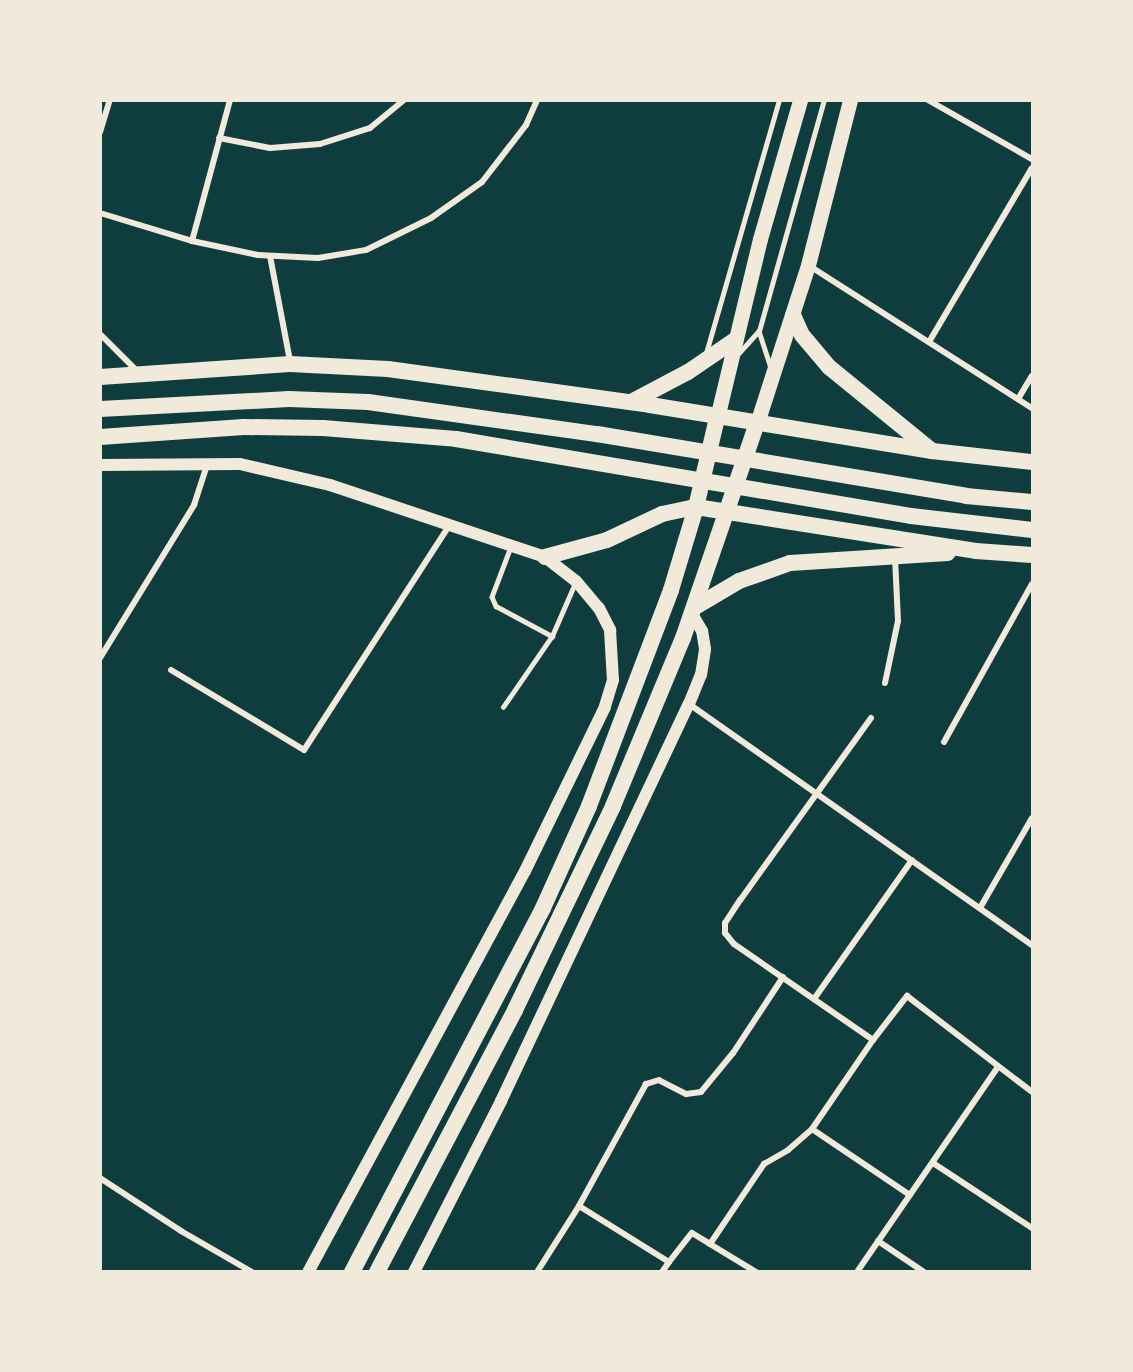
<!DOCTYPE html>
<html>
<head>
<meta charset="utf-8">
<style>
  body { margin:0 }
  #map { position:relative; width:1133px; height:1372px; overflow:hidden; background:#0f3d3e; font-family:"Varela Round",sans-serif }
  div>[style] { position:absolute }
  .service>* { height:4.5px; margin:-2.25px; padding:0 2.25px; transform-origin:2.25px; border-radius:2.25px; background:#f1e9da }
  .minor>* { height:6px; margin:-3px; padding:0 3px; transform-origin:3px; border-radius:3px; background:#f1e9da }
  .secondary>* { height:12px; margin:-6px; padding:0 6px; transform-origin:6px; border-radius:6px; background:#f1e9da }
  .primary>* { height:15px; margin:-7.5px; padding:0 7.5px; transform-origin:7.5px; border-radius:7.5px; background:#f1e9da }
  .trunk>* { height:16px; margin:-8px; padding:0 8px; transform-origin:8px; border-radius:8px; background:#f1e9da }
  span { translate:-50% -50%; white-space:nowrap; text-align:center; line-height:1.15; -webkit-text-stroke:5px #f1e9da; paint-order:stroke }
  .frame { position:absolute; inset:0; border:102px solid #f1e9da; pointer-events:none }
</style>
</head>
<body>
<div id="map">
  <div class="service">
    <div style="left:759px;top:331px;width:36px;rotate:72deg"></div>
    <div style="left:706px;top:353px;width:263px;rotate:-73.9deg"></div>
    <div style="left:738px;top:354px;width:31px;rotate:-48deg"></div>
    <div style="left:759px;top:331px;width:240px;rotate:-74.3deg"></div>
    <div style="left:511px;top:547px;width:53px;rotate:110.8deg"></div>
    <div style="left:492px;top:597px;width:10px;rotate:66deg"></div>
    <div style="left:496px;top:606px;width:64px;rotate:28.2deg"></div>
    <div style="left:503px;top:707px;width:86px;rotate:-55.4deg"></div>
    <div style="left:552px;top:636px;width:58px;rotate:-66.5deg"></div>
  </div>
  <div class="minor">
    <div style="left:928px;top:100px;width:120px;rotate:29.6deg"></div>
    <div style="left:100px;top:132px;width:34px;rotate:-73deg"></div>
    <div style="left:219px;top:138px;width:52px;rotate:11.1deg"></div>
    <div style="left:270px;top:148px;width:50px;rotate:-4.6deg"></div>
    <div style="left:320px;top:144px;width:52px;rotate:-17.7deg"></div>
    <div style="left:370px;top:128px;width:44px;rotate:-39.5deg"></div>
    <div style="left:100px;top:213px;width:96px;rotate:16.9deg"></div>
    <div style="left:192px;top:241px;width:146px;rotate:-74.9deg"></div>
    <div style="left:192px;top:241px;width:67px;rotate:12deg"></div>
    <div style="left:258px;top:255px;width:60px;rotate:2.9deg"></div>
    <div style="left:318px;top:258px;width:49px;rotate:-9.5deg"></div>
    <div style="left:366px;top:250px;width:72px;rotate:-26.2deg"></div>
    <div style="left:431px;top:218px;width:62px;rotate:-35.2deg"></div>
    <div style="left:482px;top:182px;width:72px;rotate:-52.3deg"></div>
    <div style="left:526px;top:125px;width:27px;rotate:-66deg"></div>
    <div style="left:270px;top:256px;width:107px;rotate:79.2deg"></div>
    <div style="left:808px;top:265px;width:266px;rotate:32.6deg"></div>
    <div style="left:100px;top:334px;width:54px;rotate:45deg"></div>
    <div style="left:929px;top:342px;width:202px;rotate:-59.4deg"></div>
    <div style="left:1018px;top:399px;width:27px;rotate:-59deg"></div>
    <div style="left:100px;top:658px;width:180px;rotate:-58.4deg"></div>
    <div style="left:194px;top:505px;width:42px;rotate:-72deg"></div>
    <div style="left:171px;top:670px;width:155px;rotate:31deg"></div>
    <div style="left:304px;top:750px;width:269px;rotate:-57.1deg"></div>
    <div style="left:885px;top:683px;width:63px;rotate:-78.2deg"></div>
    <div style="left:898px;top:621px;width:64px;rotate:-92.7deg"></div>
    <div style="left:689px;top:704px;width:419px;rotate:35.1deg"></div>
    <div style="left:871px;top:718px;width:224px;rotate:125.7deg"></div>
    <div style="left:740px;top:900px;width:27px;rotate:123deg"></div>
    <div style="left:725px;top:923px;width:10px;rotate:90deg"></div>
    <div style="left:725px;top:933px;width:14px;rotate:51deg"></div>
    <div style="left:734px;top:944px;width:169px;rotate:34.6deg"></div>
    <div style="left:873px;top:1040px;width:56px;rotate:-52.3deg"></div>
    <div style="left:907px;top:996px;width:158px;rotate:37.5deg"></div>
    <div style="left:944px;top:742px;width:181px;rotate:-60.9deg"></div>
    <div style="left:980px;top:908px;width:104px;rotate:-60deg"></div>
    <div style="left:783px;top:977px;width:91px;rotate:123.3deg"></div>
    <div style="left:733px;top:1053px;width:50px;rotate:129.4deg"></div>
    <div style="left:701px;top:1092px;width:15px;rotate:172deg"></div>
    <div style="left:686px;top:1094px;width:30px;rotate:-153deg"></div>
    <div style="left:659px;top:1080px;width:14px;rotate:163deg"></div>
    <div style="left:646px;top:1084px;width:139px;rotate:118.8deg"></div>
    <div style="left:579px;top:1206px;width:106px;rotate:31.9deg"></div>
    <div style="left:669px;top:1262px;width:37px;rotate:-52deg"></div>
    <div style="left:692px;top:1233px;width:21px;rotate:31deg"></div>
    <div style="left:710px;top:1244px;width:97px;rotate:-56deg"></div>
    <div style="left:764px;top:1164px;width:28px;rotate:-30deg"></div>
    <div style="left:788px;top:1150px;width:32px;rotate:-41deg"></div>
    <div style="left:812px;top:1129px;width:108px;rotate:-55.6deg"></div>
    <div style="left:814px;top:999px;width:170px;rotate:-54.8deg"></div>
    <div style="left:812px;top:1129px;width:118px;rotate:34deg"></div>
    <div style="left:933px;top:1163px;width:118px;rotate:33.3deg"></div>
    <div style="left:100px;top:1178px;width:97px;rotate:33.2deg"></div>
    <div style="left:181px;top:1231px;width:82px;rotate:30deg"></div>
    <div style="left:878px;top:1241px;width:55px;rotate:34deg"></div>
    <div style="left:710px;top:1244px;width:54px;rotate:31.3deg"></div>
    <div style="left:537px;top:1272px;width:78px;rotate:-57.5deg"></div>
    <div style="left:662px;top:1272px;width:12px;rotate:-55deg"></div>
    <div style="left:857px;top:1272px;width:249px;rotate:-55.5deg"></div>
  </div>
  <div class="secondary">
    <div style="left:100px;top:465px;width:140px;rotate:-0.4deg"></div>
    <div style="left:240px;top:464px;width:92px;rotate:13.1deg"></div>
    <div style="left:330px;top:485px;width:227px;rotate:18.5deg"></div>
    <div style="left:545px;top:557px;width:39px;rotate:38deg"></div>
    <div style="left:576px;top:581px;width:35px;rotate:50deg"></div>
    <div style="left:599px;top:608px;width:25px;rotate:63deg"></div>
    <div style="left:610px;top:630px;width:50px;rotate:86.6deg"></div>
    <div style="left:613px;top:680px;width:28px;rotate:107deg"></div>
    <div style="left:605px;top:707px;width:182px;rotate:116deg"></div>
    <div style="left:525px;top:871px;width:456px;rotate:118.4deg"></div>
    <div style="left:414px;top:1272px;width:192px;rotate:-63deg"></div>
    <div style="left:501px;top:1101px;width:439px;rotate:-64.7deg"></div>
    <div style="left:689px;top:704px;width:31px;rotate:-68deg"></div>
    <div style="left:701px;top:675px;width:26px;rotate:-81deg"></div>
    <div style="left:705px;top:649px;width:18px;rotate:-99deg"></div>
    <div style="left:702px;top:631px;width:20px;rotate:-120deg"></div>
  </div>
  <div class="primary">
    <div style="left:717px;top:418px;width:184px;rotate:-76.5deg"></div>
    <div style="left:760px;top:239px;width:145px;rotate:-73.9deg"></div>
    <div style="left:757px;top:423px;width:166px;rotate:-72.1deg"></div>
    <div style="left:808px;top:265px;width:170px;rotate:-75.7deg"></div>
  </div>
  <div class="trunk">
    <div style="left:793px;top:315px;width:22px;rotate:66deg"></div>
    <div style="left:802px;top:335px;width:42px;rotate:49.8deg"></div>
    <div style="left:829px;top:367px;width:133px;rotate:39.2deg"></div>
    <div style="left:100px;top:377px;width:190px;rotate:-3.9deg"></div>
    <div style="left:290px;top:364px;width:98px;rotate:2.9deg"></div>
    <div style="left:388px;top:369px;width:264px;rotate:7.8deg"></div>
    <div style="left:650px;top:405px;width:286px;rotate:9.3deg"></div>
    <div style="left:932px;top:451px;width:101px;rotate:6.3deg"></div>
    <div style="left:631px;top:402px;width:64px;rotate:-27.8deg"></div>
    <div style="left:688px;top:372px;width:57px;rotate:-34.2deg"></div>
    <div style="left:100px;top:409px;width:189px;rotate:-3deg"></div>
    <div style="left:289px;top:399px;width:79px;rotate:2.2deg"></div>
    <div style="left:368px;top:402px;width:231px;rotate:8deg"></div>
    <div style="left:597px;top:434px;width:374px;rotate:9.5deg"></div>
    <div style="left:966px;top:496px;width:66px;rotate:5.2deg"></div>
    <div style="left:100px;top:437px;width:144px;rotate:-4deg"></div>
    <div style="left:244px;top:427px;width:79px;rotate:0.7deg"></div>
    <div style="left:323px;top:428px;width:133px;rotate:4.7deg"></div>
    <div style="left:456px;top:439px;width:461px;rotate:9.6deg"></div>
    <div style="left:911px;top:516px;width:122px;rotate:6.6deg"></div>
    <div style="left:545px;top:557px;width:64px;rotate:-15.3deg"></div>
    <div style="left:607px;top:540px;width:61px;rotate:-25.3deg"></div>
    <div style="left:662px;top:514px;width:35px;rotate:-12deg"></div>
    <div style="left:696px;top:507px;width:283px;rotate:8.9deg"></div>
    <div style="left:976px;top:551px;width:56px;rotate:4.1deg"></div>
    <div style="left:695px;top:607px;width:51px;rotate:-30.6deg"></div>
    <div style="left:739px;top:581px;width:54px;rotate:-19.4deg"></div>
    <div style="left:790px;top:563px;width:158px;rotate:-3.6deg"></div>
    <div style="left:352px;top:1272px;width:411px;rotate:-62.3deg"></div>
    <div style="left:543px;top:908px;width:112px;rotate:-65.7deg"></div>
    <div style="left:589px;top:806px;width:231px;rotate:-69.2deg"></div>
    <div style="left:671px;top:590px;width:87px;rotate:-73.2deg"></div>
    <div style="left:696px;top:507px;width:91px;rotate:-76.7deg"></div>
    <div style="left:377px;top:1272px;width:296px;rotate:-62.2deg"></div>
    <div style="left:515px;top:1010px;width:226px;rotate:-64.3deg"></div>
    <div style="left:613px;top:806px;width:182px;rotate:-67.4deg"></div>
    <div style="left:683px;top:638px;width:227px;rotate:-71deg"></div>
  </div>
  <div class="frame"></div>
</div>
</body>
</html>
